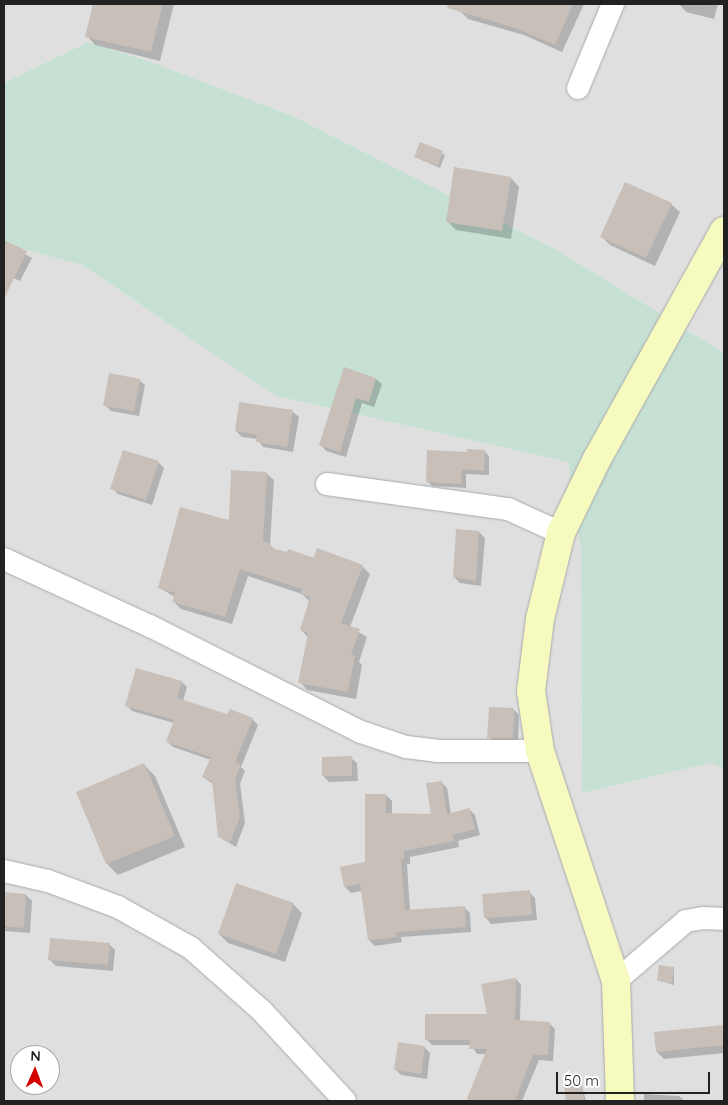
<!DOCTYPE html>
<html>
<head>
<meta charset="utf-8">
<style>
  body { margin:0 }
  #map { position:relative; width:728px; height:1105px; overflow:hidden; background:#f2efe9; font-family:Quicksand,sans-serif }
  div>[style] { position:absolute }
  .residential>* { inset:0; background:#e0dfdf }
  .wetland>* { inset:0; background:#c6e0d4 }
  .shadow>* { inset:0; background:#0003 }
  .building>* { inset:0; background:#c7bfb8 }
  .roads { filter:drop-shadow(0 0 1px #a9a9a9) drop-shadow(0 0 1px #a9a9a9) }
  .street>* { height:22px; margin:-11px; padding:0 11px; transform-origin:11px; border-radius:11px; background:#fff }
  .secondary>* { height:28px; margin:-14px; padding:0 14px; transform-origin:14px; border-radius:14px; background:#f7fabf }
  span { translate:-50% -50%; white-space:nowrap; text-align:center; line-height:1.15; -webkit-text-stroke:4.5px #fff; paint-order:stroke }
  .frame { position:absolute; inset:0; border:5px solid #222; pointer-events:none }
  .north { position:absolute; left:10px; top:1045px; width:50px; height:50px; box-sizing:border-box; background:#fff; border:1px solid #a7a7a7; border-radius:50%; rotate:2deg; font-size:14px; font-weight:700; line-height:20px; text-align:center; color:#222 }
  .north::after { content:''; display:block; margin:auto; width:18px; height:22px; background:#d40000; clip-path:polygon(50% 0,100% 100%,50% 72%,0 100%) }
  .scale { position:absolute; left:556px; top:1072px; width:154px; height:22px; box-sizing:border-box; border:2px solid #222; border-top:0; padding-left:6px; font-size:15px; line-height:18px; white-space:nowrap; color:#222; -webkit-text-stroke:4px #fff; paint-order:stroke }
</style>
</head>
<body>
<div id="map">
  <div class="residential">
    <div style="clip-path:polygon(4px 4px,724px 4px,724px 353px,557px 250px,295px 117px,154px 63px,88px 42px,4px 83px)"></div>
    <div style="clip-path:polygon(evenodd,4px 244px,82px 265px,276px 396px,568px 462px,581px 550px,582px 793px,710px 763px,724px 768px,724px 1101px,4px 1101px,4px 244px,20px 1055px,50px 1055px,50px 1085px,20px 1085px,20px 1055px)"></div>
  </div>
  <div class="wetland">
    <div style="clip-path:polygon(88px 42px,154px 63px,295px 117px,557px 250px,724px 353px,724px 768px,710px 763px,582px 793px,581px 550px,568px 462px,276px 396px,82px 265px,4px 244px,4px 83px)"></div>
  </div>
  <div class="shadow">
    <div style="clip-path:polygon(96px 4px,174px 4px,160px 61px,95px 45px,87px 36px)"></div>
    <div style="clip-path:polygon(462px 4px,584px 4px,562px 52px,524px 35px,468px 19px,460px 11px)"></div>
    <div style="clip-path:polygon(679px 4px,718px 4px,714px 19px,686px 12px)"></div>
    <div style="clip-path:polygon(420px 144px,445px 155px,440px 168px,415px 157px)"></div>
    <div style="clip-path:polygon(511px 178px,519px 187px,511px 239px,456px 230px,447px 221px)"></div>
    <div style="clip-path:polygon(671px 204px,680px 212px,655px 266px,610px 245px,602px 237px)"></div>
    <div style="clip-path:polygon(4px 242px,32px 258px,20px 281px,4px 274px)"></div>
    <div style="clip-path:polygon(344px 369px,376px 379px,382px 384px,374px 407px,362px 403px,346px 457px,326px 451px,321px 445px)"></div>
    <div style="clip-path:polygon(139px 380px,145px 385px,139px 416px,111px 411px,105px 405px)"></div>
    <div style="clip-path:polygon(240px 403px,293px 412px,299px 417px,293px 452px,263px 447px,257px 439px,242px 437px,236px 431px)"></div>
    <div style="clip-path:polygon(484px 451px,489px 456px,489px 475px,466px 474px,466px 488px,432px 486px,427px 481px,468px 453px)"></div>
    <div style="clip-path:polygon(158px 462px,164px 468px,152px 505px,118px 494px,112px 488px)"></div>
    <div style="clip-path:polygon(266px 473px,274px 480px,270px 545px,276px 551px,362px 566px,370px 574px,350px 627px,367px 637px,359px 662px,362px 665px,356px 699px,307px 690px,300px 682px,309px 638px,301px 630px,309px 601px,302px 594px,248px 576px,232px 624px,181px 609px,174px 602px,175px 597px,160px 588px,230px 522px)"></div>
    <div style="clip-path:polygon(479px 532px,485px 538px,481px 586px,460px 583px,454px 577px)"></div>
    <div style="clip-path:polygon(182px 682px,187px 687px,183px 701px,228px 716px,252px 719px,258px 725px,241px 767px,245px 771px,240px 784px,245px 823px,236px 847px,219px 837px,213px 784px,203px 777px,211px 760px,173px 747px,168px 742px,174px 723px,132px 711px,127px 706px)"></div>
    <div style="clip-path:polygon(513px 709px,519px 715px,518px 743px,494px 743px,489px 737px)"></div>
    <div style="clip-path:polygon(351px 758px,357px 763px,358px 781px,329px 782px,323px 776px)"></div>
    <div style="clip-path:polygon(144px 765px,155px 776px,185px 847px,118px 875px,107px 864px,77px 793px)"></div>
    <div style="clip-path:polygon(441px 782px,447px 788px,451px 814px,469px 809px,475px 815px,480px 835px,458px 841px,459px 847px,410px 857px,410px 864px,407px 864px,410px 911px,464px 907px,470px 913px,471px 932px,401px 937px,402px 942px,375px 946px,369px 940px,362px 891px,351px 893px,345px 887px,366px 863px,386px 795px,392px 801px,392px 815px,433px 815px)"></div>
    <div style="clip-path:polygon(529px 892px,535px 898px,537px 920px,491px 924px,486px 918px,484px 895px)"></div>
    <div style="clip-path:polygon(4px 894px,26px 895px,32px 901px,30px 933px,4px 931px)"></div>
    <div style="clip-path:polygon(293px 904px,302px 913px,285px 962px,228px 943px,219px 934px)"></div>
    <div style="clip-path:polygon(109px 944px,115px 950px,113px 971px,56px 966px,50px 960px)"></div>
    <div style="clip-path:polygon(674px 968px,674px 985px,658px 980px)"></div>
    <div style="clip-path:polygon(516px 979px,521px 985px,520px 1022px,549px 1023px,555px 1029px,553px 1061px,539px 1060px,522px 1101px,468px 1101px,486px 1054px,477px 1054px,471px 1045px,432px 1045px,426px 1039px,489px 1016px)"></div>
    <div style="clip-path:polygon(724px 1026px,724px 1053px,664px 1059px,657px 1052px,655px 1033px)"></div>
    <div style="clip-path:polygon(424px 1047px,430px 1053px,427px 1079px,401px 1075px,395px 1069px)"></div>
    <div style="clip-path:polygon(582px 1086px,586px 1101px,567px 1101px,565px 1088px)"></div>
    <div style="clip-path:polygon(644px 1094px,679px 1096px,685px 1101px,644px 1101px)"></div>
  </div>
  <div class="building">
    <div style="clip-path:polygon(93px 4px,163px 4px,151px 52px,85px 37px)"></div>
    <div style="clip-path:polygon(448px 4px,573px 4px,555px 45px,515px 28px,447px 8px)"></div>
    <div style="clip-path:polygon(420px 142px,443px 151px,438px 166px,414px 157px)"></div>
    <div style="clip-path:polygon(454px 167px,511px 177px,502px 231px,446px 222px)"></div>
    <div style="clip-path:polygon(625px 182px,672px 203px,646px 258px,600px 237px)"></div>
    <div style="clip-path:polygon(4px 240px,27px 251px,4px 299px)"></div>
    <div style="clip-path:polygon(344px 367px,376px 378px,369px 402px,356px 398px,340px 452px,319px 445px)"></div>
    <div style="clip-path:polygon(109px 373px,140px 379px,134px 411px,103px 406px)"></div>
    <div style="clip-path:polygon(239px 402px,293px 410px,287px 447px,256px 442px,257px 435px,235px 431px)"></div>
    <div style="clip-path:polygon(467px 449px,485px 450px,484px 471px,462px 469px,461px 484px,426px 482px,427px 450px,467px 452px)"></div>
    <div style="clip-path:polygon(123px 450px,159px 461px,146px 500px,110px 489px)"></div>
    <div style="clip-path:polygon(231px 470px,267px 472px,263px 541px,271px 544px,271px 548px,287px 552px,288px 549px,314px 558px,317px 548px,363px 565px,341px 623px,360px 629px,351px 655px,355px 656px,348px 692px,298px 683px,308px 633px,300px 630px,310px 597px,300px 594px,302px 589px,240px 569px,225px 617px,172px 602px,175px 593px,158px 588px,180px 507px,229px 520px)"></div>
    <div style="clip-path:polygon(456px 529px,479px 531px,476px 581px,453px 577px)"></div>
    <div style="clip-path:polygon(136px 668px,182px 681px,177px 698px,227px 714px,230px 709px,253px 718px,235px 762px,241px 765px,235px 778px,240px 817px,230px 842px,218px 837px,212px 781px,202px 777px,211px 757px,166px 742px,174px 720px,125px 706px)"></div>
    <div style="clip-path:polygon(489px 707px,514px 708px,513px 738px,487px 738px)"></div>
    <div style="clip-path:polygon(352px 756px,352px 776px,322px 776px,322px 757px)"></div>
    <div style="clip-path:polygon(144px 763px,175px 836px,106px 864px,76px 792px)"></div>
    <div style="clip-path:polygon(442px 781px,447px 814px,469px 808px,475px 829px,453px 835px,454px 841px,404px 851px,404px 859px,401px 859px,405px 910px,465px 906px,466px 927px,396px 932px,397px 937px,368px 940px,360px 884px,344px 887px,340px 867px,365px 862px,365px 794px,386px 794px,386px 813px,431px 814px,426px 783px)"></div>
    <div style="clip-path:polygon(236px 883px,294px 903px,276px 954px,218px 934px)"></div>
    <div style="clip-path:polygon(530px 890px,532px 915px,484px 918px,482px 894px)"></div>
    <div style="clip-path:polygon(4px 892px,26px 894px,24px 928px,4px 926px)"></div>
    <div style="clip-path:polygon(50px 938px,110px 943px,108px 965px,48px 960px)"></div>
    <div style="clip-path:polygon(659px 965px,674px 967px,672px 983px,657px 981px)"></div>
    <div style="clip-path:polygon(516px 978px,515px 1020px,550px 1022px,548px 1055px,533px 1055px,515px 1101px,466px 1101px,487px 1049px,469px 1049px,470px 1040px,425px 1040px,425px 1014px,487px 1014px,481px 984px)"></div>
    <div style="clip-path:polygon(724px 1025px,724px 1045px,656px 1052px,654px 1032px)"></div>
    <div style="clip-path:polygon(398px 1042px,425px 1046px,421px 1074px,394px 1070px)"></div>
    <div style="clip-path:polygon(582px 1084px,584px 1101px,566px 1101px,564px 1087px)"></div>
  </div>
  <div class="roads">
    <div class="street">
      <div style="left:578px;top:88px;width:91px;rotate:-67.4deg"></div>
      <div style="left:327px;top:484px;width:183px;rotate:7.9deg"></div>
      <div style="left:508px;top:509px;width:58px;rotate:24.4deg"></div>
      <div style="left:4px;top:559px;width:161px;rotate:24.7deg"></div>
      <div style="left:150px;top:626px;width:236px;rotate:26.7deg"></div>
      <div style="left:361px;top:732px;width:47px;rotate:18.4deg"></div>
      <div style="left:406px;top:747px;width:31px;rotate:7deg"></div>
      <div style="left:437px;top:751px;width:103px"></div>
      <div style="left:4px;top:871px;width:45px;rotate:12.8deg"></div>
      <div style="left:48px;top:881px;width:75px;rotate:20.4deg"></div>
      <div style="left:118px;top:907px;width:84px;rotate:29.3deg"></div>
      <div style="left:191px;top:948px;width:95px;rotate:41.6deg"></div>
      <div style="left:262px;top:1011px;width:122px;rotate:47.3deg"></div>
      <div style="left:616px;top:981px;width:92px;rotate:-40.6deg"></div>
      <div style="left:686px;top:921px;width:17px;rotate:-10deg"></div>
      <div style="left:703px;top:918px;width:21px;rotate:3deg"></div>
    </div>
    <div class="secondary">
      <div style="left:620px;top:1101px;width:120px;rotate:-91.9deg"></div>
      <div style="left:616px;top:981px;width:242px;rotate:-108.3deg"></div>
      <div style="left:540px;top:751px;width:61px;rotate:-98.5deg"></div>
      <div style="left:531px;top:691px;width:73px;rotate:-82.9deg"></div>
      <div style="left:540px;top:619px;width:89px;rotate:-76.3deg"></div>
      <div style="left:561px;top:533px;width:82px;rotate:-64.1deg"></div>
      <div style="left:597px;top:459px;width:261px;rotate:-60.9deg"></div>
    </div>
  </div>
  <div class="frame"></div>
  <div class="north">N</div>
  <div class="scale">50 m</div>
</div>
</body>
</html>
